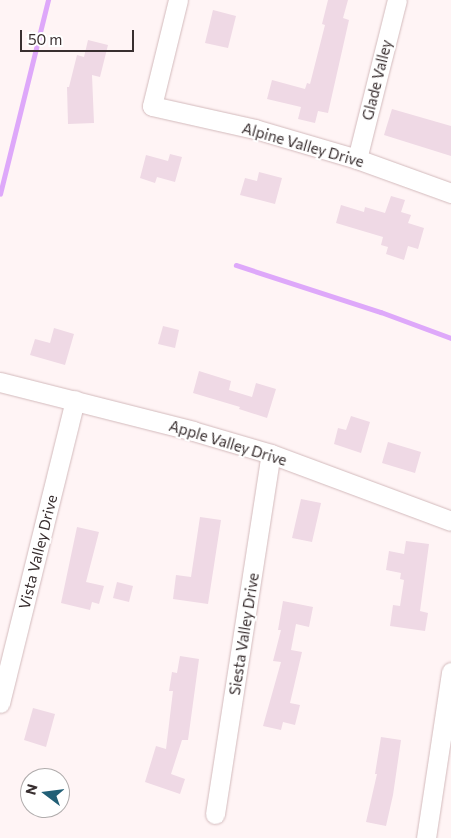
<!DOCTYPE html>
<html>
<head>
<meta charset="utf-8">
<style>
  body { margin:0 }
  #map { position:relative; width:451px; height:838px; overflow:hidden; background:#fff4f5; font-family:Commissioner,sans-serif }
  div>[style] { position:absolute }
  .stream>* { height:4.5px; margin:-2.25px; padding:0 2.25px; transform-origin:2.25px; border-radius:2.25px; background:#dea8fa }
  .building>* { inset:0; background:#efd9e5 }
  .roads { filter:drop-shadow(0 0 1px #d3babc) drop-shadow(0 0 1px #d3babc) }
  .street>* { height:19px; margin:-9.5px; padding:0 9.5px; transform-origin:9.5px; border-radius:9.5px; background:#fff }
  span { translate:-50% -50%; white-space:nowrap; text-align:center; line-height:1.15; -webkit-text-stroke:4px #fff; paint-order:stroke }
  .street-label { font-size:15px; color:#392f30 }
  .north { position:absolute; left:20px; top:768px; width:50px; height:50px; box-sizing:border-box; background:#fff; border:1px solid #b0acac; border-radius:50%; rotate:285deg; font-size:14px; font-weight:700; line-height:20px; text-align:center; color:#392f30 }
  .north::after { content:''; display:block; margin:auto; width:18px; height:22px; background:#225f76; clip-path:polygon(50% 0,100% 100%,50% 72%,0 100%) }
  .scale { position:absolute; left:20px; top:30px; width:114px; height:22px; box-sizing:border-box; border:2px solid #392f30; border-top:0; padding-left:6px; font-size:15px; line-height:18px; white-space:nowrap; color:#392f30; -webkit-text-stroke:4px #fff; paint-order:stroke }
</style>
</head>
<body>
<div id="map">
  <div class="stream">
    <div style="left:0;top:194px;width:200px;rotate:-76.1deg"></div>
    <div style="left:236px;top:265px;width:152px;rotate:18deg"></div>
    <div style="left:381px;top:312px;width:75px;rotate:20.4deg"></div>
  </div>
  <div class="building">
    <div style="clip-path:polygon(328px 0,348px 0,343px 18px,349px 20px,328px 113px,318px 111px,315px 123px,298px 119px,301px 107px,267px 99px,272px 80px,305px 89px,307px 83px,310px 84px,325px 25px,322px 24px)"></div>
    <div style="clip-path:polygon(213px 10px,236px 16px,228px 48px,205px 43px)"></div>
    <div style="clip-path:polygon(88px 40px,108px 45px,100px 77px,92px 75px,94px 123px,68px 124px,67px 87px,69px 87px,77px 55px,84px 57px)"></div>
    <div style="clip-path:polygon(392px 109px,451px 126px,451px 156px,384px 135px)"></div>
    <div style="clip-path:polygon(170px 154px,182px 157px,175px 182px,157px 177px,155px 183px,140px 178px,146px 155px,168px 161px)"></div>
    <div style="clip-path:polygon(259px 172px,282px 178px,275px 204px,240px 195px,245px 178px,257px 181px)"></div>
    <div style="clip-path:polygon(391px 196px,405px 200px,401px 212px,411px 215px,408px 223px,424px 228px,418px 249px,408px 246px,404px 260px,386px 254px,388px 247px,381px 245px,383px 237px,336px 223px,341px 205px,364px 212px,365px 207px,385px 213px)"></div>
    <div style="clip-path:polygon(163px 326px,179px 330px,175px 348px,158px 344px)"></div>
    <div style="clip-path:polygon(54px 328px,74px 334px,65px 365px,30px 355px,35px 339px,50px 343px)"></div>
    <div style="clip-path:polygon(199px 371px,231px 381px,229px 390px,252px 397px,256px 383px,276px 389px,267px 418px,239px 409px,240px 407px,193px 393px)"></div>
    <div style="clip-path:polygon(351px 416px,370px 422px,361px 453px,334px 444px,338px 428px,346px 430px)"></div>
    <div style="clip-path:polygon(388px 442px,421px 452px,415px 473px,382px 463px)"></div>
    <div style="clip-path:polygon(301px 499px,321px 503px,312px 542px,292px 538px)"></div>
    <div style="clip-path:polygon(200px 517px,221px 520px,208px 604px,173px 599px,176px 575px,191px 577px)"></div>
    <div style="clip-path:polygon(77px 527px,99px 532px,86px 582px,104px 586px,99px 604px,92px 602px,90px 610px,61px 603px)"></div>
    <div style="clip-path:polygon(406px 541px,429px 544px,420px 611px,428px 613px,425px 631px,390px 626px,393px 605px,400px 606px,404px 580px,400px 579px,401px 573px,386px 570px,389px 551px,404px 554px)"></div>
    <div style="clip-path:polygon(117px 582px,133px 586px,129px 602px,113px 598px)"></div>
    <div style="clip-path:polygon(283px 601px,313px 607px,309px 627px,296px 624px,291px 650px,302px 652px,290px 703px,300px 705px,295px 725px,283px 722px,281px 730px,263px 726px,281px 662px,273px 661px,281px 630px,278px 630px)"></div>
    <div style="clip-path:polygon(180px 656px,199px 659px,188px 740px,182px 740px,171px 774px,185px 779px,180px 794px,145px 782px,156px 746px,166px 749px,173px 691px,169px 691px,172px 672px,177px 673px)"></div>
    <div style="clip-path:polygon(33px 708px,55px 714px,46px 747px,24px 740px)"></div>
    <div style="clip-path:polygon(381px 737px,401px 740px,393px 795px,386px 826px,366px 822px,377px 774px,375px 774px)"></div>
  </div>
  <div class="roads">
    <div class="street">
      <div style="left:178px;top:0;width:109px;rotate:103.8deg"></div>
      <div style="left:152px;top:106px;width:106px;rotate:12.6deg"></div>
      <div style="left:255px;top:129px;width:106px;rotate:16.4deg"></div>
      <div style="left:357px;top:159px;width:100px;rotate:19.9deg"></div>
      <div style="left:357px;top:159px;width:164px;rotate:-75.9deg"></div>
      <div style="left:0;top:382px;width:199px;rotate:14.2deg"></div>
      <div style="left:193px;top:431px;width:81px;rotate:16.4deg"></div>
      <div style="left:271px;top:454px;width:192px;rotate:20.4deg"></div>
      <div style="left:0;top:703px;width:312px;rotate:-76.1deg"></div>
      <div style="left:215px;top:814px;width:364px;rotate:-81.2deg"></div>
      <div style="left:426px;top:838px;width:168px;rotate:-81.4deg"></div>
    </div>
  </div>
  <div class="street-label">
    <span style="left:377px;top:80px;rotate:-76deg">Glade Valley</span>
    <span style="left:303px;top:145px;rotate:16deg">Alpine Valley Drive</span>
    <span style="left:228px;top:443px;rotate:17deg">Apple Valley Drive</span>
    <span style="left:38px;top:552px;rotate:-76deg">Vista Valley Drive</span>
    <span style="left:244px;top:634px;rotate:-81deg">Siesta Valley Drive</span>
  </div>
  <div class="north">N</div>
  <div class="scale">50 m</div>
</div>
</body>
</html>
